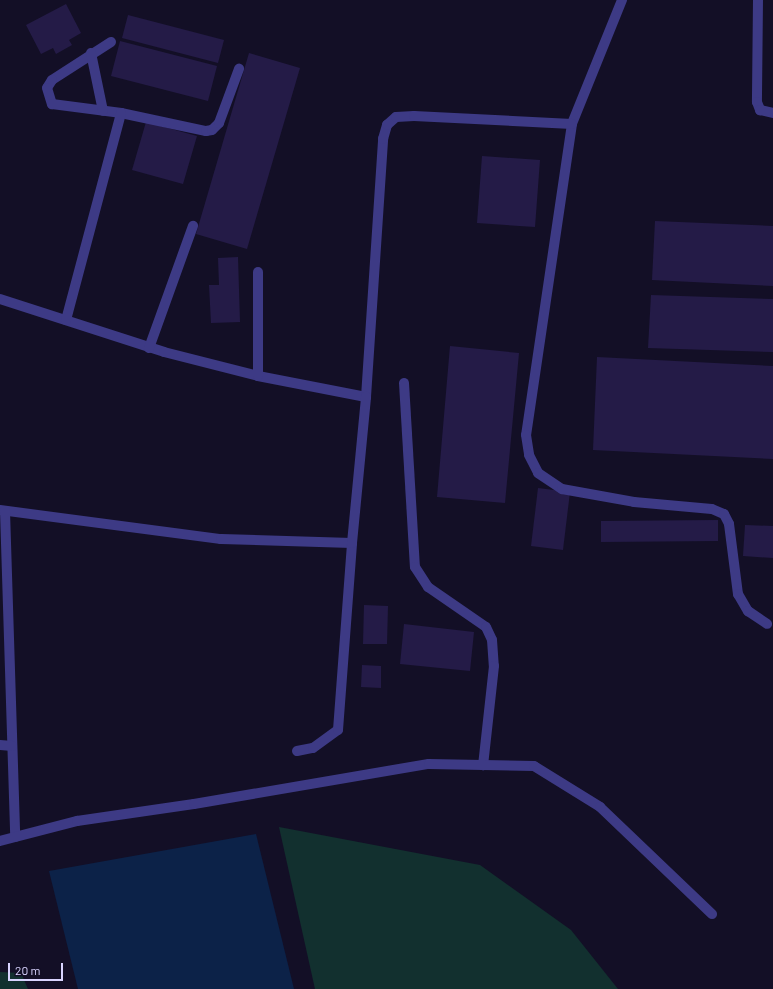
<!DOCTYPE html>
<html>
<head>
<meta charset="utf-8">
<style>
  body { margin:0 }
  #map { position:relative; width:773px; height:989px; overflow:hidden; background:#130f26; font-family:Barlow,sans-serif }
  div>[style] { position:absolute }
  .green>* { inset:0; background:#12302f }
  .water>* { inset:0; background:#0c2248 }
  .building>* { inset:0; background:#241b47 }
  .minor>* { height:10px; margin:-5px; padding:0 5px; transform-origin:5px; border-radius:5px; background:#3d3a85 }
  span { translate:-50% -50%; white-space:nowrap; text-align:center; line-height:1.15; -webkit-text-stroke:3px #130f26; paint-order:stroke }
  .scale { position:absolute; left:8px; top:963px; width:55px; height:18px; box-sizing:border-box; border:2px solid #d9d4ff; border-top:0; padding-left:5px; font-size:12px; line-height:14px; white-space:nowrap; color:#d9d4ff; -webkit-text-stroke:3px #130f26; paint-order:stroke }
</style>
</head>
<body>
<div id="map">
  <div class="green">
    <div style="clip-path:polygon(279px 827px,480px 865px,571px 930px,618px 989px,315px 989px)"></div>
    <div style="clip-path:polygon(0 972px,21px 973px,28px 989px,0 989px)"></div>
  </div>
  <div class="water">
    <div style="clip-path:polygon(256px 834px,294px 989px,78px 989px,49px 871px)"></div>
  </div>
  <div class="building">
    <div style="clip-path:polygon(66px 4px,81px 33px,69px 40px,72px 45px,56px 54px,53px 48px,41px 54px,26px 25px)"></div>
    <div style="clip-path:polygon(128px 15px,224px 40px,218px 63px,122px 38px)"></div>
    <div style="clip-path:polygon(120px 41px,217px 66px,208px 101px,111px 76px)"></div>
    <div style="clip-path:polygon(249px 53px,300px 68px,247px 249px,196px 234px)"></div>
    <div style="clip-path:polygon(146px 122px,197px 136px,183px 184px,132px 170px)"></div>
    <div style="clip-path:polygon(482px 156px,540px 160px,535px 227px,477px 223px)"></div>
    <div style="clip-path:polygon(655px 221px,773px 226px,773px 286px,652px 280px)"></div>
    <div style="clip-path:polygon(238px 257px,240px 322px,211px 323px,209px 285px,219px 285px,218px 258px)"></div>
    <div style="clip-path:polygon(651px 295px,773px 299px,773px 352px,648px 348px)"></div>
    <div style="clip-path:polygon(450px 346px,519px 353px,505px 503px,437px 497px)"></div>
    <div style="clip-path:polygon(597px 357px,773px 366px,773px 459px,593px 450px)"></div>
    <div style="clip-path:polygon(538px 488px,570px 492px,563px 550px,531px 546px)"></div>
    <div style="clip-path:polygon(718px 520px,718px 541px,601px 542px,601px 521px)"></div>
    <div style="clip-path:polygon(745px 525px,773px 526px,773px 558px,743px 556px)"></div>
    <div style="clip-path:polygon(364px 605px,388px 606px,387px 644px,363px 644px)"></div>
    <div style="clip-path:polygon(404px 624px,474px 632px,470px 671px,400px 664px)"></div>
    <div style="clip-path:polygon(362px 665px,381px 666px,381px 688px,361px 687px)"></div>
  </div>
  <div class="minor">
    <div style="left:622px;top:0;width:134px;rotate:112deg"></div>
    <div style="left:572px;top:124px;width:314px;rotate:98.4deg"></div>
    <div style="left:526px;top:435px;width:20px;rotate:81deg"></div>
    <div style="left:529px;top:455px;width:20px;rotate:63deg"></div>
    <div style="left:538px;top:473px;width:29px;rotate:34deg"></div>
    <div style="left:562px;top:489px;width:73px;rotate:10.2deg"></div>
    <div style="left:634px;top:502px;width:78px;rotate:5.1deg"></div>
    <div style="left:712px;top:509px;width:13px;rotate:23deg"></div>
    <div style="left:724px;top:514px;width:11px;rotate:63deg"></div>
    <div style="left:729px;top:524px;width:71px;rotate:82.7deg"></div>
    <div style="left:738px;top:594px;width:20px;rotate:60deg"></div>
    <div style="left:748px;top:611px;width:23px;rotate:34deg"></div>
    <div style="left:758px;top:0;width:102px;rotate:90.6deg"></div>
    <div style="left:757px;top:102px;width:9px;rotate:69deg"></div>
    <div style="left:760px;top:110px;width:13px;rotate:13deg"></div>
    <div style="left:111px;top:42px;width:70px;rotate:147.2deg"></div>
    <div style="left:52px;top:80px;width:9px;rotate:122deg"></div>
    <div style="left:47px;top:88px;width:17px;rotate:73deg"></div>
    <div style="left:52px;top:104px;width:70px;rotate:7.4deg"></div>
    <div style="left:121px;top:113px;width:87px;rotate:12deg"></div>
    <div style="left:206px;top:131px;width:6px;rotate:-9deg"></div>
    <div style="left:212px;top:130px;width:10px;rotate:-45deg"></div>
    <div style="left:219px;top:123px;width:58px;rotate:-69.7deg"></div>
    <div style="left:91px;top:53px;width:59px;rotate:78.3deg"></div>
    <div style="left:0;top:299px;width:172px;rotate:17.9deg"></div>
    <div style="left:164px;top:352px;width:97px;rotate:14.3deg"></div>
    <div style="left:258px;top:376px;width:110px;rotate:11deg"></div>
    <div style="left:366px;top:397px;width:259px;rotate:-86.2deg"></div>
    <div style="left:383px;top:139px;width:15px;rotate:-74deg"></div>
    <div style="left:387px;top:125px;width:12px;rotate:-42deg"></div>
    <div style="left:396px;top:117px;width:18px;rotate:-3deg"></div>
    <div style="left:414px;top:116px;width:158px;rotate:2.9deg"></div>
    <div style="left:66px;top:320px;width:214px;rotate:-75.1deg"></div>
    <div style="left:149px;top:348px;width:130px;rotate:-70.2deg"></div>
    <div style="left:258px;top:376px;width:104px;rotate:-90deg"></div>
    <div style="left:404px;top:383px;width:184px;rotate:86.6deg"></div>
    <div style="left:415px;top:567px;width:24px;rotate:57deg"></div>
    <div style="left:428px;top:587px;width:70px;rotate:34.6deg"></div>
    <div style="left:486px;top:627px;width:14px;rotate:65deg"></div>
    <div style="left:492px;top:640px;width:26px;rotate:86deg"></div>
    <div style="left:494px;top:666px;width:100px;rotate:96.3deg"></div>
    <div style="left:0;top:510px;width:223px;rotate:7.5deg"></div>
    <div style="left:221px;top:539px;width:131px;rotate:1.7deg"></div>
    <div style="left:5px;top:511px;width:326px;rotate:88.2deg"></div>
    <div style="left:0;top:745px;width:12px;rotate:5deg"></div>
    <div style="left:297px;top:751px;width:16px;rotate:-11deg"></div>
    <div style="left:313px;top:748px;width:31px;rotate:-36deg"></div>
    <div style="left:338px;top:730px;width:188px;rotate:-85.7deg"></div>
    <div style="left:352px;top:543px;width:147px;rotate:-84.5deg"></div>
    <div style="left:0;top:841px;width:80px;rotate:-14.6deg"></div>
    <div style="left:77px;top:821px;width:118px;rotate:-8.3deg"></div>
    <div style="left:194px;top:804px;width:238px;rotate:-9.7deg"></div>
    <div style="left:429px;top:764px;width:105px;rotate:1.1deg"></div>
    <div style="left:534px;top:766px;width:78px;rotate:31.8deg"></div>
    <div style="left:600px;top:807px;width:155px;rotate:43.7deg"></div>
  </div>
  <div class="scale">20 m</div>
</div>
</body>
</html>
